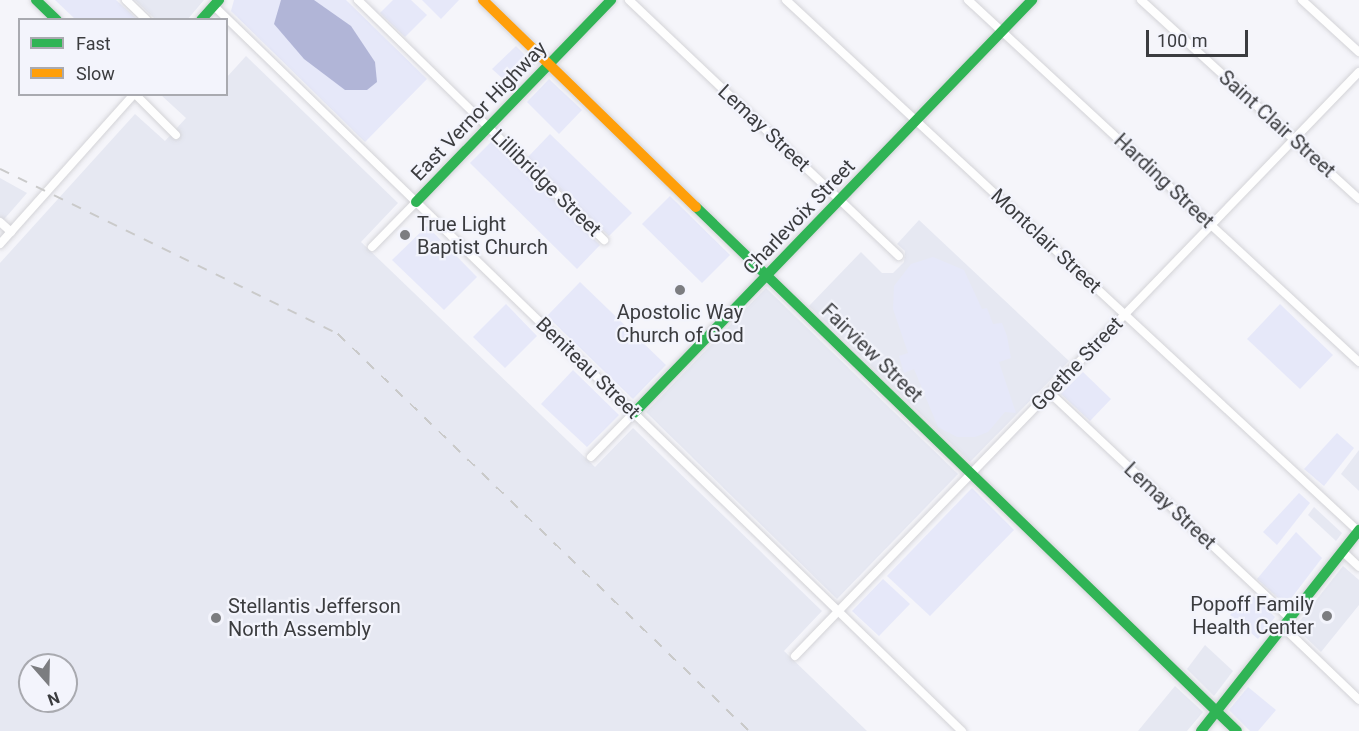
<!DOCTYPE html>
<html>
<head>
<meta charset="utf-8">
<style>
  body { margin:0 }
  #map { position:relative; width:1359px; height:731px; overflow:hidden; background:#f5f5fa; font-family:Roboto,sans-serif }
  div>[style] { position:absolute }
  .built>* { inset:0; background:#e6e8f2 }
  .green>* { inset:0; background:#e6e8f9 }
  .water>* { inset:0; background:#b1b5d7 }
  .roads { filter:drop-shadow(0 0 2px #d3d3d7) drop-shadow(0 0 2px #d3d3d7) }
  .street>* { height:8px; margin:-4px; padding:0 4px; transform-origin:4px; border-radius:4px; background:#fefefe }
  .fast>* { height:10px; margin:-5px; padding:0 5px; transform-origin:5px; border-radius:5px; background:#30b455 }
  .slow>* { height:10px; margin:-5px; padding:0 5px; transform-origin:5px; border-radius:5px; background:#ff9f0a }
  .rail>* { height:2px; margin-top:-1px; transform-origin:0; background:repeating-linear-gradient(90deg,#cacaca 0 10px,transparent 0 20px) }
  .dots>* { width:16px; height:16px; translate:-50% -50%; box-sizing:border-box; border:3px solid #f3f4fc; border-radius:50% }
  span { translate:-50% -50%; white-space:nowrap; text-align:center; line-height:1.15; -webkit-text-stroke:4.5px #f3f4fc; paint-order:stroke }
  .street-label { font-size:20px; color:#3b3c3f }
  .poi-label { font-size:20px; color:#3b3c3f }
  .left { translate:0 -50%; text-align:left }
  .right { translate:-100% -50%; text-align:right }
  .legend { position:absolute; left:18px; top:18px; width:210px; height:78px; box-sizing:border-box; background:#f3f4fc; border:2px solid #a9aab0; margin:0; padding:8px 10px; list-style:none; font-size:18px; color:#3b3c3f }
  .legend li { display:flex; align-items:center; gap:12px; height:30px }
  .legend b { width:30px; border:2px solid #a9aab0 }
  .north { position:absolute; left:18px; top:653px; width:60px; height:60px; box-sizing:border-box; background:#f3f4fc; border:2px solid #a9aab0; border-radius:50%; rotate:160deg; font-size:16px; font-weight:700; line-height:24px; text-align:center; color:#3b3c3f }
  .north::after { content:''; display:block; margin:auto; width:21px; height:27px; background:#7c7d80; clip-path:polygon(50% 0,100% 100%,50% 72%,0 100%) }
  .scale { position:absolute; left:1146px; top:30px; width:102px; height:27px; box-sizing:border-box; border:3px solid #3b3c3f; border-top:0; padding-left:8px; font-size:18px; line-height:21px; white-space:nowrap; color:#3b3c3f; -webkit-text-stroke:4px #f3f4fc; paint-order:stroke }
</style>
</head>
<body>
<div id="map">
  <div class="built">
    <div style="clip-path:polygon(135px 0,204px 0,187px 20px,155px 19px)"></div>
    <div style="clip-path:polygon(evenodd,246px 56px,398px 203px,361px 242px,595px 467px,633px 428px,822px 611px,784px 651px,867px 731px,0 731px,0 263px,135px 114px,165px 141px,186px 118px,161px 95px,226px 94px,227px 77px,246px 56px,30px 665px,66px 665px,66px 701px,30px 701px,30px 665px)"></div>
    <div style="clip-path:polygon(0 178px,27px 193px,0 224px)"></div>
    <div style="clip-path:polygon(919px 220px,1069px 361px,970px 462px,809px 306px,861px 252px,882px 273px,893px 273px,904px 262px,905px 251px,897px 244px)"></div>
    <div style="clip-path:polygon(766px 288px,958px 474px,837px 599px,646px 412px)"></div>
    <div style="clip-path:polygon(1359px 450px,1359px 491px,1341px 474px)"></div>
    <div style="clip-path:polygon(1314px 507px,1342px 533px,1336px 541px,1308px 515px)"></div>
    <div style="clip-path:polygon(1343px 566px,1359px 580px,1359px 605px,1321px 652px,1295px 627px)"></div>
    <div style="clip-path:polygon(1205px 645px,1233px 671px,1214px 696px,1187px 669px)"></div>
    <div style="clip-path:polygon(1175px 686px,1203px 712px,1187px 731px,1138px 731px)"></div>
  </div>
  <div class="green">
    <div style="clip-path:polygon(55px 0,116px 0,137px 19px,75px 19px)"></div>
    <div style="clip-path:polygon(234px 0,346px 0,427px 79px,365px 142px,231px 11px)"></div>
    <div style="clip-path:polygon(393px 0,411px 0,427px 15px,405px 37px,380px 13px)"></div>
    <div style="clip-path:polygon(422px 0,459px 0,441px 19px)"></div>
    <div style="clip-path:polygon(516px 46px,535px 65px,513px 88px,492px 69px)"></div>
    <div style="clip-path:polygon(549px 79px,582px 110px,559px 134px,527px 102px)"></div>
    <div style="clip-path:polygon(550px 134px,632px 213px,609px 236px,527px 158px)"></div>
    <div style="clip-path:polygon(493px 140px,600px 245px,577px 269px,470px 163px)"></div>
    <div style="clip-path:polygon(670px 196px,730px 255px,702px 283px,642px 224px)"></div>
    <div style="clip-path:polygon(427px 226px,477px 277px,444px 310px,392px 260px)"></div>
    <div style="clip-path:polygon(933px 257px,964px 270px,982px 309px,987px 308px,993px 324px,1002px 323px,1007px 336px,1011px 358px,999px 362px,1016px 413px,1005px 412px,988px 432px,975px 437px,957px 437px,938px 427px,914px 369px,904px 373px,899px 356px,908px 353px,893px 309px,894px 286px,911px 264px)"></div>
    <div style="clip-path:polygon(580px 282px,666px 365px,633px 399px,547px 316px)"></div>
    <div style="clip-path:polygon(506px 304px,537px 336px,505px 368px,473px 337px)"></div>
    <div style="clip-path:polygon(1280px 304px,1333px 355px,1300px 389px,1247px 339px)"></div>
    <div style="clip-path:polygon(573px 370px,619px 415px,587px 447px,541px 404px)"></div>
    <div style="clip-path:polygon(1083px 372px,1111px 399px,1090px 421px,1061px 394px)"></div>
    <div style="clip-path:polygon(1337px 433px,1354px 448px,1324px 486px,1304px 469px)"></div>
    <div style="clip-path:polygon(972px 488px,1014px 530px,930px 616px,887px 576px)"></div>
    <div style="clip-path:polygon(1299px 493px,1310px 503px,1277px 545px,1263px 532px)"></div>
    <div style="clip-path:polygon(1296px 532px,1322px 558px,1286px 605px,1257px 579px)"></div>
    <div style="clip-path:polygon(883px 579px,910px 604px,879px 636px,852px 611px)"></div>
    <div style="clip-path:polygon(1249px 592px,1275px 617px,1258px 639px,1230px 615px)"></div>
    <div style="clip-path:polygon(1248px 687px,1276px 710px,1258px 731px,1250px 731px,1229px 710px)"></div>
  </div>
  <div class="water">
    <div style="clip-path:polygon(281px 0,314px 0,351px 26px,375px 62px,377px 82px,367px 90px,345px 90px,304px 59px,274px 24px)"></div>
  </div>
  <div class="roads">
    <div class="street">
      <div style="left:126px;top:0;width:29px;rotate:44deg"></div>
      <div style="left:358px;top:0;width:344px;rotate:44.3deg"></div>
      <div style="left:629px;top:0;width:372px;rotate:43.5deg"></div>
      <div style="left:786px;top:0;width:780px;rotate:42.87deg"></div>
      <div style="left:968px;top:0;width:533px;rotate:42.79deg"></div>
      <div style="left:1141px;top:0;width:295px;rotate:42.4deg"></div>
      <div style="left:1302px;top:0;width:77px;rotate:42.4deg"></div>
      <div style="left:214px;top:6px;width:1042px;rotate:44.11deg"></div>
      <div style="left:135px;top:94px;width:58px;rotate:45deg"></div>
      <div style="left:0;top:222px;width:15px;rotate:42deg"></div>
      <div style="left:0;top:244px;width:201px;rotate:-48.2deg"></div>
      <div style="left:372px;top:247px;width:63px;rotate:-45.6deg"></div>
      <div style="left:1050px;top:393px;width:329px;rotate:43.2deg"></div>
      <div style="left:591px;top:457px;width:62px;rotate:-45.7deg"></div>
      <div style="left:1342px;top:551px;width:23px;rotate:43deg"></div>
      <div style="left:1283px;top:627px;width:105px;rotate:43.8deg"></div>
      <div style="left:795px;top:656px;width:812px;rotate:-46deg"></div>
    </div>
    <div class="fast">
      <div style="left:36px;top:0;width:29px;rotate:44deg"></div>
      <div style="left:201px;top:20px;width:27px;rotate:-48deg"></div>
      <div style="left:416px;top:202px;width:281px;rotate:-46deg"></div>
      <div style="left:696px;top:207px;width:753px;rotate:44.09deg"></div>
      <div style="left:634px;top:413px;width:574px;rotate:-46.06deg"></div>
      <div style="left:1201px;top:731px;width:256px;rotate:-51.8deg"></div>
    </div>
    <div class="slow">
      <div style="left:483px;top:0;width:297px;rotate:44.2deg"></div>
    </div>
  </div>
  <div class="rail">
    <div style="left:0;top:169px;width:376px;rotate:26deg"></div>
    <div style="left:338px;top:334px;width:571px;rotate:44.01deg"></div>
  </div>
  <div class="dots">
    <div style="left:405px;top:235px;background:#7c7d80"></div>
    <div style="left:680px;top:290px;background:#7c7d80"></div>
    <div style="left:1327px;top:616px;background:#7c7d80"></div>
    <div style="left:216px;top:618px;background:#7c7d80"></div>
  </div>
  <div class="street-label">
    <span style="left:479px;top:111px;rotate:-46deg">East Vernor Highway</span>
    <span style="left:1277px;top:124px;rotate:42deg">Saint Clair Street</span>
    <span style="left:764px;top:128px;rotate:43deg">Lemay Street</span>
    <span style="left:1164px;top:181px;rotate:43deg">Harding Street</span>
    <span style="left:546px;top:183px;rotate:44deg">Lillibridge Street</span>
    <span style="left:799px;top:217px;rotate:-46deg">Charlevoix Street</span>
    <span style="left:1046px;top:241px;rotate:43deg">Montclair Street</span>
    <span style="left:872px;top:353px;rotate:44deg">Fairview Street</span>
    <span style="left:1077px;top:364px;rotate:-46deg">Goethe Street</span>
    <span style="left:588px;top:368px;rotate:44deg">Beniteau Street</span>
    <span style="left:1170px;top:506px;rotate:43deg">Lemay Street</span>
  </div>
  <div class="poi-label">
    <span class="left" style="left:417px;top:236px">True Light<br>Baptist Church</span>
    <span style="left:680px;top:324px">Apostolic Way<br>Church of God</span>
    <span class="right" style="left:1314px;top:616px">Popoff Family<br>Health Center</span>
    <span class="left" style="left:228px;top:618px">Stellantis Jefferson<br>North Assembly</span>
  </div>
  <ul class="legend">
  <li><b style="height:8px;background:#30b455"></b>Fast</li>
  <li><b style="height:8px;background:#ff9f0a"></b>Slow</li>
  </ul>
  <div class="north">N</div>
  <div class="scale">100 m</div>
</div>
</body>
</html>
